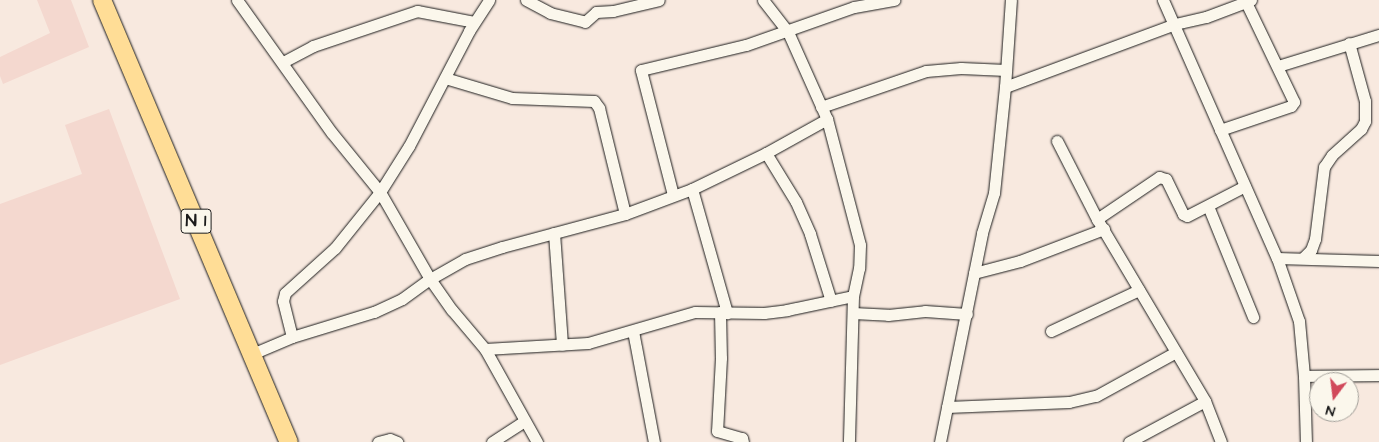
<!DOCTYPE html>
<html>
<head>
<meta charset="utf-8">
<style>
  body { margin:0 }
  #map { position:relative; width:1379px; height:442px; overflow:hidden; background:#f8e9df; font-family:"Architects Daughter",sans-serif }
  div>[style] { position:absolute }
  .built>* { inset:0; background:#f4d8cf }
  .roads { filter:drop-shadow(0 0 1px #1c1c1c) drop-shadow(0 0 1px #1c1c1c) }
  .minor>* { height:11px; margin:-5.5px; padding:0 5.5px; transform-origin:5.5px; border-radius:5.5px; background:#fbf7ec }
  .trunk>* { height:18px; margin:-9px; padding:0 9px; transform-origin:9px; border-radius:9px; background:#ffdd96 }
  span { translate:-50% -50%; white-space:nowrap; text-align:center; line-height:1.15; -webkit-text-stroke:5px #fbf7ec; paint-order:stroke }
  .shield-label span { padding:1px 4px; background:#fbf7ec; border:1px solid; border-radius:4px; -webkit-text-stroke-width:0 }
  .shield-label { font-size:18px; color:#1c1c1c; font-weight:700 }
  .north { position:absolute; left:1309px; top:372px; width:50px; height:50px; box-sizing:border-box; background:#fbf7ec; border:1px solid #a29f99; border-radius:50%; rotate:195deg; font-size:14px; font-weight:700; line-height:20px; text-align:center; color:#1c1c1c }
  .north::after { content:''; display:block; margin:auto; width:18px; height:22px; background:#d1495b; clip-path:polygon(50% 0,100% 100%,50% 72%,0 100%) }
</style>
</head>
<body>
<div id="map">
  <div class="built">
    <div style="clip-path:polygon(37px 0,71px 0,89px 47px,3px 84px,0 76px,0 57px,50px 33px)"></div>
    <div style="clip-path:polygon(109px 109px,180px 299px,0 365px,0 204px,82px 174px,65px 125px)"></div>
  </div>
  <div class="roads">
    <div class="minor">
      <div style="left:237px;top:0;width:163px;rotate:54.5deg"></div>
      <div style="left:332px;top:133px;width:76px;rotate:50.9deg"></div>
      <div style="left:380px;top:192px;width:100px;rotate:60.1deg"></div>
      <div style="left:430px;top:279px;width:38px;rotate:55deg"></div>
      <div style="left:452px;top:310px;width:51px;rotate:49.8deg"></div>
      <div style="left:485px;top:349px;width:107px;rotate:60.8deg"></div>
      <div style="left:526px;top:0;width:27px;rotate:28deg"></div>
      <div style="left:550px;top:13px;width:36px;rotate:14deg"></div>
      <div style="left:585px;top:22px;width:15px;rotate:-42deg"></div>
      <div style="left:596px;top:12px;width:17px;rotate:-3deg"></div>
      <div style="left:613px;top:11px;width:47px;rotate:-13.4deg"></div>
      <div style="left:763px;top:0;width:41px;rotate:52deg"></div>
      <div style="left:788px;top:32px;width:95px;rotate:65.9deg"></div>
      <div style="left:827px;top:119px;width:130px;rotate:75.3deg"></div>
      <div style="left:860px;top:245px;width:23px;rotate:92deg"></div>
      <div style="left:859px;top:268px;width:29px;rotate:102deg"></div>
      <div style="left:853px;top:296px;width:146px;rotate:91.6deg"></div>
      <div style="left:1163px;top:0;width:282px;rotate:66.2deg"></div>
      <div style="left:1277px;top:258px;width:67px;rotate:70.8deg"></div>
      <div style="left:1299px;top:321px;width:55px;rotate:84.8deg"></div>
      <div style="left:1304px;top:376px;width:66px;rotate:88.3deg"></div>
      <div style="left:283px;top:62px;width:34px;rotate:-28deg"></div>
      <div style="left:313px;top:46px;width:110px;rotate:-18.6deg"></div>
      <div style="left:417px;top:11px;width:58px;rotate:10.9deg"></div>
      <div style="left:1278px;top:66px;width:106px;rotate:-17.1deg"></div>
      <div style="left:445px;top:78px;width:70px;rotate:16.6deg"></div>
      <div style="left:512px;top:98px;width:82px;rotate:2.1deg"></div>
      <div style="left:594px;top:101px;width:9px;rotate:54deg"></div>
      <div style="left:599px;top:108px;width:109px;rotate:76.2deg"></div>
      <div style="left:1005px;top:87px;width:181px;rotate:-20.3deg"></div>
      <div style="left:1175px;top:24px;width:32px;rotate:-13deg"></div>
      <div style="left:1206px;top:17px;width:48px;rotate:-20.7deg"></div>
      <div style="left:821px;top:107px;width:111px;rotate:-18.9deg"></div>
      <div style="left:926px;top:71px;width:35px;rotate:-5deg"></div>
      <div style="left:961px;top:68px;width:45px;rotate:2.5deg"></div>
      <div style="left:1220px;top:130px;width:75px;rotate:-18.7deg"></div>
      <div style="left:1291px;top:106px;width:5px;rotate:-53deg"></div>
      <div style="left:1294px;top:102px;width:113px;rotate:-115.7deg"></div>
      <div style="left:1057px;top:141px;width:88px;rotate:62.9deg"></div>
      <div style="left:1097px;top:219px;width:212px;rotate:59.3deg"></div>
      <div style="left:1205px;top:401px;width:44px;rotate:68.7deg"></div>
      <div style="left:766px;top:153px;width:57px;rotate:58.5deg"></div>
      <div style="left:796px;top:202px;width:35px;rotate:66deg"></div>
      <div style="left:810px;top:234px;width:70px;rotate:72.6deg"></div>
      <div style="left:692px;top:189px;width:129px;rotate:74.2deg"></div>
      <div style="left:673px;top:195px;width:129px;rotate:-104.4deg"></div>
      <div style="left:641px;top:70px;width:108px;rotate:-13.4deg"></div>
      <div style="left:746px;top:45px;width:114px;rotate:-19.4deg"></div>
      <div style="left:854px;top:7px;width:41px;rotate:-9.9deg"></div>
      <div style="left:1208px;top:206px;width:120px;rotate:67.9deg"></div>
      <div style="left:1097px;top:219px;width:75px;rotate:-34.1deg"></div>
      <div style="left:1159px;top:177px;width:7px;rotate:16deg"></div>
      <div style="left:1166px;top:179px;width:39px;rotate:64deg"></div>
      <div style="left:1183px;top:214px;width:4px;rotate:27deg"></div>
      <div style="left:1187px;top:216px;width:65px;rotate:-27.3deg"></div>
      <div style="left:554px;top:233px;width:112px;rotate:85.9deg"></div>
      <div style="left:1277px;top:258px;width:102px;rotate:1.7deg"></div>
      <div style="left:1303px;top:258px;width:11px;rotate:-45deg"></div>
      <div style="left:1311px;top:250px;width:12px;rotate:-70deg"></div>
      <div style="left:1315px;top:239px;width:73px;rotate:-82.9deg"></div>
      <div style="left:1324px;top:167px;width:14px;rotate:-56deg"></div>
      <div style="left:1332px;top:155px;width:39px;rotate:-42deg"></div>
      <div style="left:1361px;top:129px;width:9px;rotate:-63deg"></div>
      <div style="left:1365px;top:121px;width:20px;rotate:-90deg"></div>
      <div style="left:1365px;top:101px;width:60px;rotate:-105.4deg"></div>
      <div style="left:974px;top:273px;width:48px;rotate:-14.6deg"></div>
      <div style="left:1020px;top:261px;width:90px;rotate:-20.9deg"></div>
      <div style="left:720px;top:312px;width:46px;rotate:88.8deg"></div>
      <div style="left:721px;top:358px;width:73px;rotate:93.1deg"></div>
      <div style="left:717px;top:431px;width:26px;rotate:16deg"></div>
      <div style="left:742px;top:438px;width:4px;rotate:76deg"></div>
      <div style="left:853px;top:313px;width:35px;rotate:3deg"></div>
      <div style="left:888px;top:315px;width:37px;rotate:-6deg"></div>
      <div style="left:925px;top:311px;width:42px;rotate:4.1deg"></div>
      <div style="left:633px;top:331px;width:113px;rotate:79.3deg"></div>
      <div style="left:1051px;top:331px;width:97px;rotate:-25deg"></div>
      <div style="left:292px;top:337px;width:37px;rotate:-104deg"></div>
      <div style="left:283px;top:301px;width:8px;rotate:-76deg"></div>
      <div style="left:285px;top:293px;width:67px;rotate:-42deg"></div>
      <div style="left:335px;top:248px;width:72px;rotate:-51.2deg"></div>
      <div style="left:380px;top:192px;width:54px;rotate:-57.8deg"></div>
      <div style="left:409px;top:146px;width:130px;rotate:-62.4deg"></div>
      <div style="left:469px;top:31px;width:37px;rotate:-57deg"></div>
      <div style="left:485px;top:349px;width:103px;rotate:-3.3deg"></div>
      <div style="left:588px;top:343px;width:111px;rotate:-16.2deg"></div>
      <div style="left:695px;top:312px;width:69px;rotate:0.8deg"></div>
      <div style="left:764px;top:313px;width:23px;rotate:-7deg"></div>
      <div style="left:787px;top:310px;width:67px;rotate:-12deg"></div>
      <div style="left:252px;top:354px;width:43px;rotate:-23deg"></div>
      <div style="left:292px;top:337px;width:86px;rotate:-17deg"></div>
      <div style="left:374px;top:312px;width:31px;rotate:-25deg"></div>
      <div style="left:402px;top:299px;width:34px;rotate:-36deg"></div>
      <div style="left:430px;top:279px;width:40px;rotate:-29.7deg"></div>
      <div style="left:465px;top:259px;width:39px;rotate:-18deg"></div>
      <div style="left:502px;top:247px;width:127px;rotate:-15deg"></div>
      <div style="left:625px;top:214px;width:72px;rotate:-20.5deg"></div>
      <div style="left:692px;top:189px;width:82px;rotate:-25.9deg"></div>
      <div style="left:766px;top:153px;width:70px;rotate:-29.1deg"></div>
      <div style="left:1304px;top:376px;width:75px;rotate:-0.8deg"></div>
      <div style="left:947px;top:407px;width:122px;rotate:-2.3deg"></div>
      <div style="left:1069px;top:402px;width:28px;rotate:-13deg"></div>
      <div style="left:1096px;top:396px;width:91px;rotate:-28.8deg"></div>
      <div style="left:378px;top:442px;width:12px;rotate:-14deg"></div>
      <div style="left:390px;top:439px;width:8px;rotate:23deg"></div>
      <div style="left:492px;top:442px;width:38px;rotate:-33deg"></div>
      <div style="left:940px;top:442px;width:213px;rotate:-78.6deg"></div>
      <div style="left:982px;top:233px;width:42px;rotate:-73.3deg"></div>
      <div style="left:994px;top:193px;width:107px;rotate:-84.1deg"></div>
      <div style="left:1005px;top:87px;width:87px;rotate:-86.1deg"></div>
      <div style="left:1129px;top:442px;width:86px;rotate:-28.3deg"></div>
    </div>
    <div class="trunk">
      <div style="left:102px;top:0;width:480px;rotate:67.1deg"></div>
    </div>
  </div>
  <div class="shield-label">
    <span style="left:196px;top:221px">N 1</span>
  </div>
  <div class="north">N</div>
</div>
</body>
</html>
